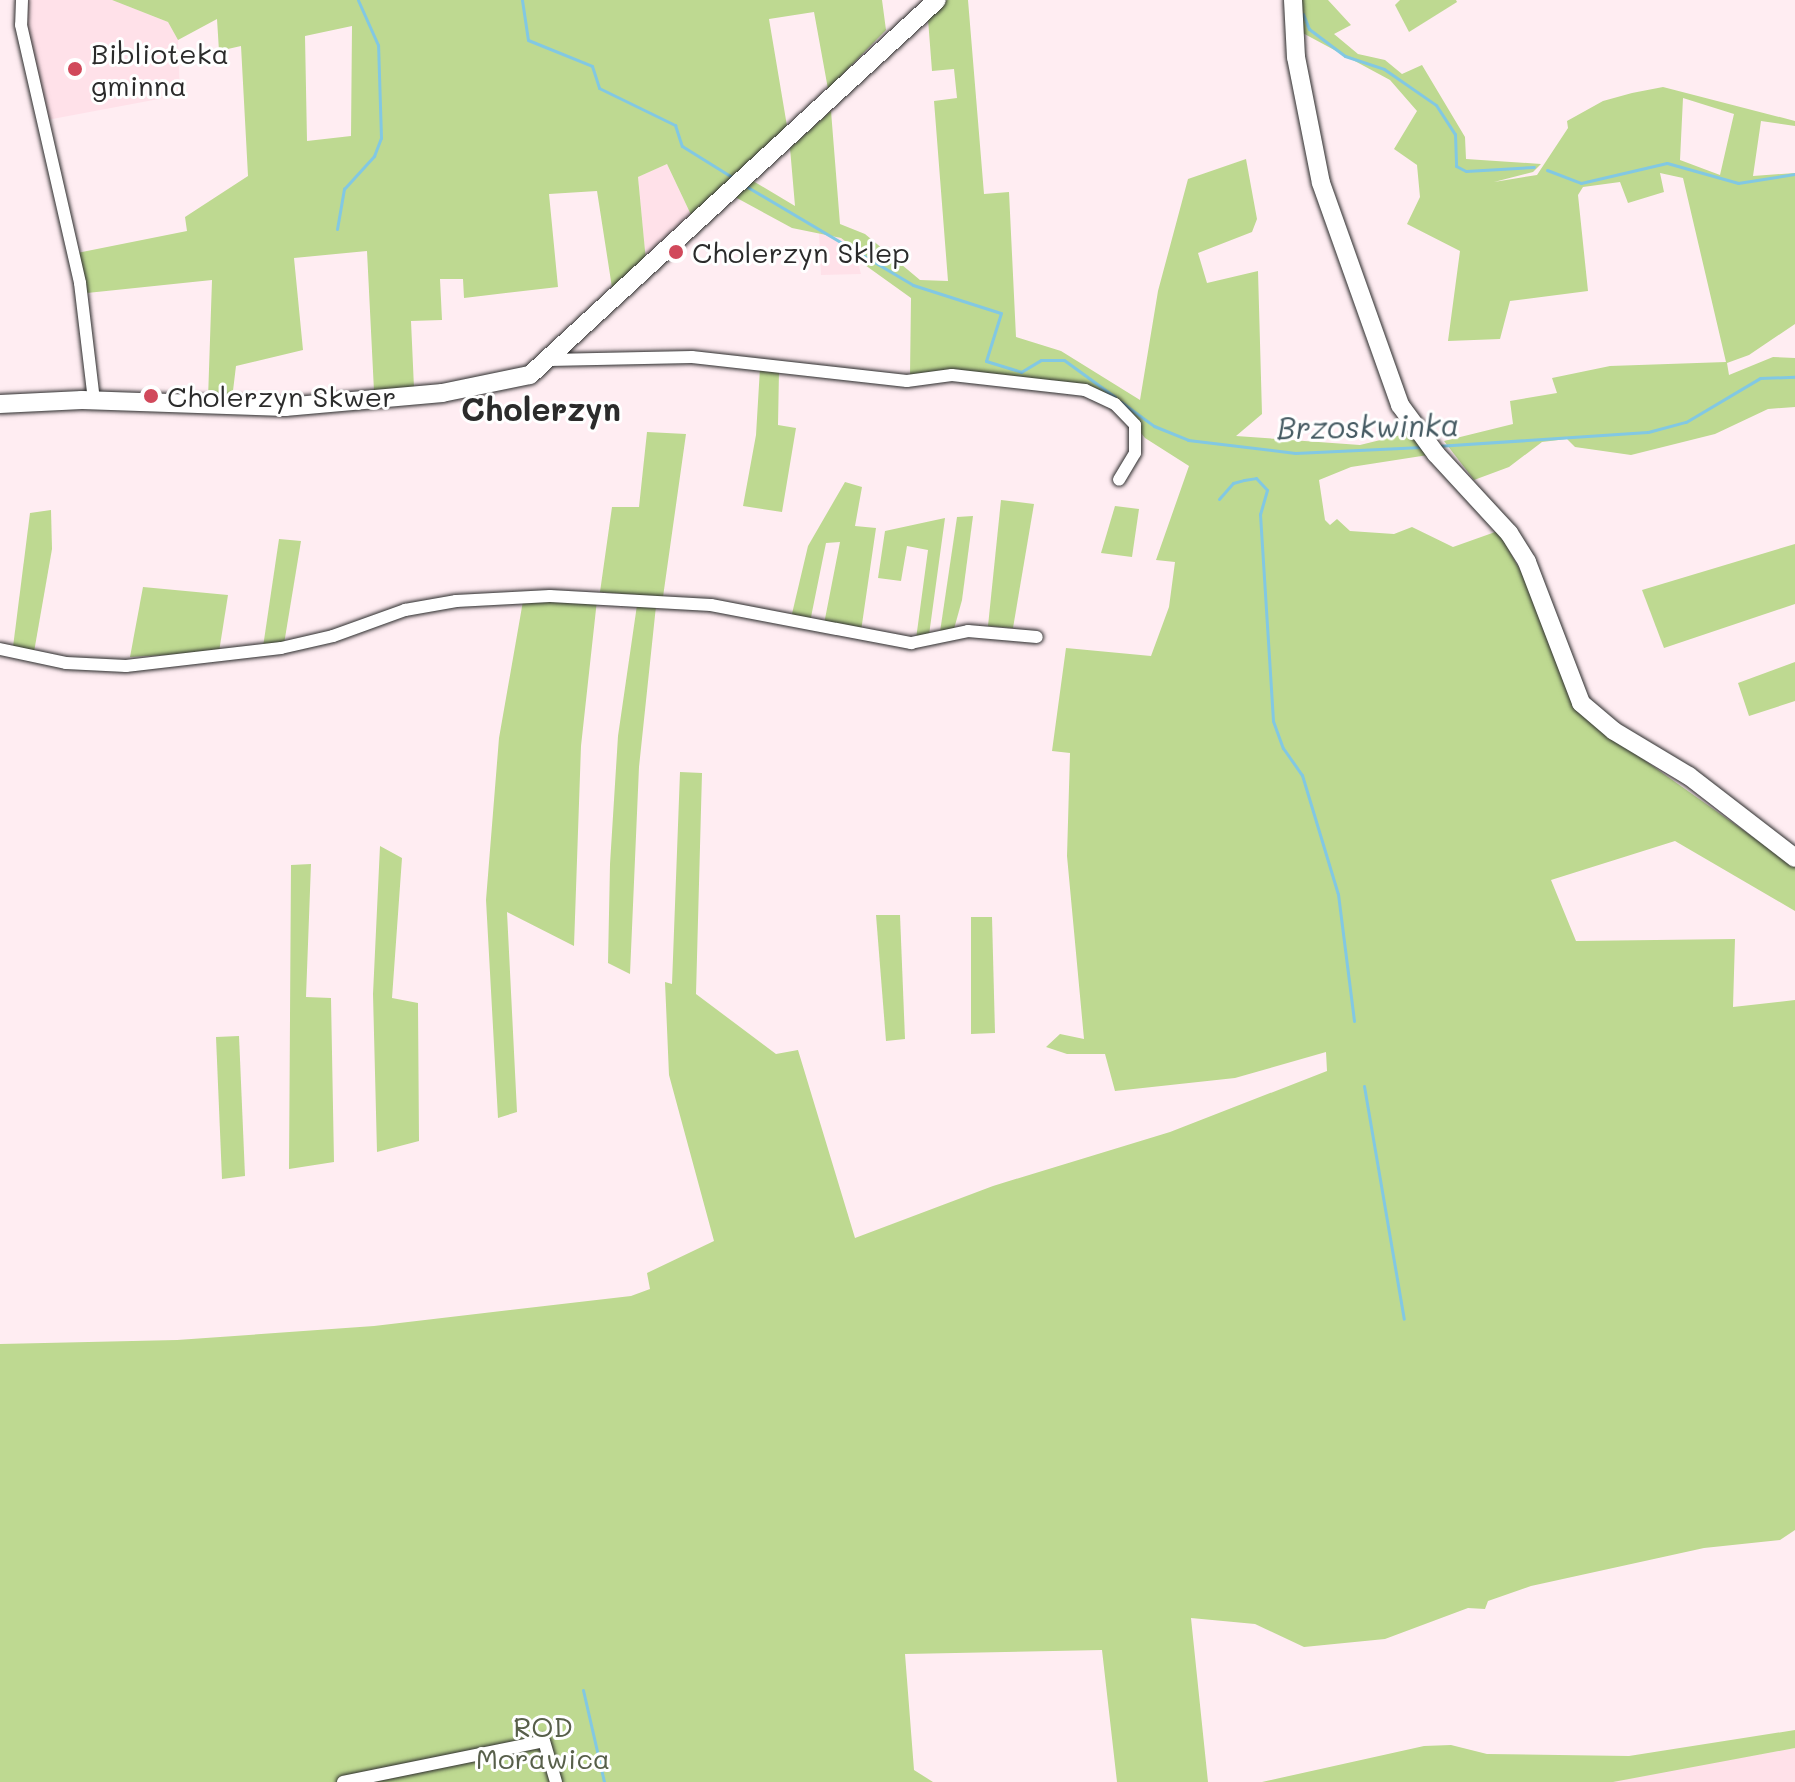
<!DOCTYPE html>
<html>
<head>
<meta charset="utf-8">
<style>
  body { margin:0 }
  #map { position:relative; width:1795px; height:1782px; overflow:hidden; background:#ffedf2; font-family:Mali,sans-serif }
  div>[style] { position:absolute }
  .built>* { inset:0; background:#ffe1e9 }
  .green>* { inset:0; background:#bed991 }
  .stream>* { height:3px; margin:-1.5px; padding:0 1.5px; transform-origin:1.5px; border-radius:1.5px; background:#82c8e3 }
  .roads { filter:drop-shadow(0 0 2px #2b2b2b) drop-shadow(0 0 2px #2b2b2b) }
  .street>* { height:12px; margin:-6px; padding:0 6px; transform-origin:6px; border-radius:6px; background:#fff }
  .secondary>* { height:18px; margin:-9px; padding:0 9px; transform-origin:9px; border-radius:9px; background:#fff }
  .dots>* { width:22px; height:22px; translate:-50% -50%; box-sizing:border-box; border:4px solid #fff; border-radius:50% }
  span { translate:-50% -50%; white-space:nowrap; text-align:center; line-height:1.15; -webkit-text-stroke:6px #fff; paint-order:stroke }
  .poi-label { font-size:28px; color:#2b2b2b }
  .left { translate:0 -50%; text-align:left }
  .park-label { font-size:28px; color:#575f4a }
  .water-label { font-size:30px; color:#455a62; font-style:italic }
  .quarter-label { font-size:32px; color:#2b2b2b; font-weight:700 }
</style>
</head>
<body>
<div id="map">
  <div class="built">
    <div style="clip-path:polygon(26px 0,112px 0,168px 22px,178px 40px,180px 95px,47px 120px,24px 21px)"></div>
    <div style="clip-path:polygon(667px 164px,693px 219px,646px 261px,638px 177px)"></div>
    <div style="clip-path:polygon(819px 233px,841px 238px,854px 248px,861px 274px,821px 275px)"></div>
    <div style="clip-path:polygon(1795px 1748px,1795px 1782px,1613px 1782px,1613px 1780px)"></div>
  </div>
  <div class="green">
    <div style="clip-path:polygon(evenodd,112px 0,882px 0,886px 30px,828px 89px,814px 12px,769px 19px,787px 126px,693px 219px,667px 164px,638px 177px,646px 261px,613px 294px,597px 191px,549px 194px,558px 287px,464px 298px,463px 279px,440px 279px,442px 320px,411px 321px,414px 388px,374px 391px,367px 251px,294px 258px,303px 350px,236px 366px,232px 399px,208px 399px,212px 280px,87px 293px,77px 253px,187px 231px,185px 217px,248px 176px,241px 46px,219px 51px,217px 19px,178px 40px,168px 22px,112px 0,352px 26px,351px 136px,307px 141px,305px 36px,352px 26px)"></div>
    <div style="clip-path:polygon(947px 0,968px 0,984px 194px,1009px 192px,1016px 337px,1061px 351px,1140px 400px,1158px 291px,1188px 179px,1246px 159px,1257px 219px,1252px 232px,1198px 253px,1207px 283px,1258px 271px,1262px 414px,1236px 436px,1360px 445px,1409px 433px,1428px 455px,1351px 467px,1319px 480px,1325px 520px,1330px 525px,1337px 519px,1350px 531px,1394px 534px,1412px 527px,1453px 547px,1498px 531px,1524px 577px,1570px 696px,1616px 740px,1795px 867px,1795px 911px,1675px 841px,1551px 880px,1576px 941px,1735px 939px,1733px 1007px,1795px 1000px,1795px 1530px,1780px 1540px,1704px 1548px,1531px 1586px,1488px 1601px,1485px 1609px,1468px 1608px,1385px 1639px,1304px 1647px,1255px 1624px,1191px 1618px,1208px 1782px,1117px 1782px,1102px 1650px,905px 1654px,914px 1770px,933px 1782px,0 1782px,0 1344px,177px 1340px,374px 1326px,631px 1296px,650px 1289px,647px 1273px,714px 1241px,669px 1075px,665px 982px,672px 984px,680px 772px,702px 773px,696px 994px,776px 1054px,798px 1050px,855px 1238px,993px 1186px,1170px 1132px,1327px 1071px,1326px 1052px,1235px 1078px,1115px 1091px,1105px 1054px,1067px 1054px,1046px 1047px,1060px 1034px,1084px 1039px,1067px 856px,1070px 753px,1052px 751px,1066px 648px,1151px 656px,1169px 607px,1175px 562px,1156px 560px,1189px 466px,1145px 438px,1114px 400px,955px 369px,910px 375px,911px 298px,858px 260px,854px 248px,841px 238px,792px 228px,735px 197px,753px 181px,795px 206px,790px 148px,831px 111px,840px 224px,865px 234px,920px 280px,948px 281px,934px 101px,957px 98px,954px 69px,932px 71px,928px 19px)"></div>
    <div style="clip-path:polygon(evenodd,1299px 0,1328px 0,1351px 25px,1334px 34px,1358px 54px,1385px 60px,1402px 74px,1422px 65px,1465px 137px,1466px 159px,1541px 164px,1533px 172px,1494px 182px,1537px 175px,1568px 128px,1567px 121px,1603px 101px,1632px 93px,1663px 87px,1795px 121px,1795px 126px,1761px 121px,1753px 176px,1795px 173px,1795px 324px,1749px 355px,1727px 363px,1729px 375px,1773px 357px,1795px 358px,1795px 407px,1768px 409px,1715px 434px,1631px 455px,1575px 447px,1567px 439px,1542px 442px,1509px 467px,1474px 480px,1444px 441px,1513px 424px,1510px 401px,1557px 393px,1552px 378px,1610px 366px,1726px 362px,1683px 178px,1660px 173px,1664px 192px,1628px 203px,1620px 182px,1583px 187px,1578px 195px,1588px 291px,1510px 301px,1500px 339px,1448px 341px,1460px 251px,1407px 224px,1420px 197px,1417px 165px,1394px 149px,1417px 111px,1390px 80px,1299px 31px,1299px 0,1683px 98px,1734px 114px,1720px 175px,1680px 160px,1683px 98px)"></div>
    <div style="clip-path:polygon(1400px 0,1456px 0,1457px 2px,1409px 32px,1395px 5px)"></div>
    <div style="clip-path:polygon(760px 368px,779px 371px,778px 425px,796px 428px,782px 512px,743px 506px,756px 435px)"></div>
    <div style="clip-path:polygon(647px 432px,686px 434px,663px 597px,600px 592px,612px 507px,639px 507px)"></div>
    <div style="clip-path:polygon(845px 482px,862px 487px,855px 526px,876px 528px,861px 631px,824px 624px,840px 542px,826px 543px,810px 622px,791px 618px,808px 546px)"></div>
    <div style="clip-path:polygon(1001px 500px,1034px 504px,1013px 628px,988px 626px)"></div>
    <div style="clip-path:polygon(1115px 506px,1139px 509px,1132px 557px,1101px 553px)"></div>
    <div style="clip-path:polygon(51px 510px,52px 549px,34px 652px,13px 647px,30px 513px)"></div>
    <div style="clip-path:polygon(973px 516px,962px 600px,954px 629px,940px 632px,957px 517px)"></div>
    <div style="clip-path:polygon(945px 518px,929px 635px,916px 639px,928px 550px,907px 546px,901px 581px,878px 578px,885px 531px)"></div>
    <div style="clip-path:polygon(279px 539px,301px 541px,284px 644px,263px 647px)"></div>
    <div style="clip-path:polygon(1795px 544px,1795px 604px,1664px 648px,1642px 590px)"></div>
    <div style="clip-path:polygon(143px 587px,228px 595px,219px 652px,130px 657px)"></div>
    <div style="clip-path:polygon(597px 600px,581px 746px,574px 946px,507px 912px,517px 1112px,498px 1118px,486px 900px,499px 738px,523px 601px)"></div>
    <div style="clip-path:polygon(637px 605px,656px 606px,639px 767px,630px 974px,608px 963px,610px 864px,618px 736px)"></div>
    <div style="clip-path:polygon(1795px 662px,1795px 701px,1749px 716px,1738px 683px)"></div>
    <div style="clip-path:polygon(380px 846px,402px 858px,392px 998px,418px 1003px,419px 1141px,377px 1152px,373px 994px)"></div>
    <div style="clip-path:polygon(311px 864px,306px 997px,331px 998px,334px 1162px,289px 1169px,291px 865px)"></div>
    <div style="clip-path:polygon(876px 915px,900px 915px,905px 1039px,886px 1041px)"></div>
    <div style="clip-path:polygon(971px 917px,992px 917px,995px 1033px,971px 1034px)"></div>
    <div style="clip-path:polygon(239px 1036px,245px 1176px,222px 1179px,216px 1037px)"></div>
    <div style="clip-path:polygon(1795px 1730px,1795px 1748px,1613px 1782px,1262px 1782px,1424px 1746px,1451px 1745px,1487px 1754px,1629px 1756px)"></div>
  </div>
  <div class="stream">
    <div style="left:522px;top:0;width:40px;rotate:81.5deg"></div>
    <div style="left:528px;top:40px;width:69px;rotate:22.1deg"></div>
    <div style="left:592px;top:66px;width:23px;rotate:72deg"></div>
    <div style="left:599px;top:88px;width:85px;rotate:26deg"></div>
    <div style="left:675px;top:125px;width:22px;rotate:72deg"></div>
    <div style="left:682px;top:146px;width:62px;rotate:31.9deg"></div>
    <div style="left:1303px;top:14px;width:16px;rotate:68deg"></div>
    <div style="left:1309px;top:29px;width:45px;rotate:36.9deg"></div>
    <div style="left:1345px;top:56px;width:41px;rotate:18.4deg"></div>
    <div style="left:1384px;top:69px;width:63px;rotate:34.7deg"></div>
    <div style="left:1436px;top:105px;width:35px;rotate:57deg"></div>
    <div style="left:1455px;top:134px;width:32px;rotate:88deg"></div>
    <div style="left:1456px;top:166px;width:11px;rotate:27deg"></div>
    <div style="left:1466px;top:171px;width:68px;rotate:-3.4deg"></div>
    <div style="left:1547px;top:170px;width:36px;rotate:21deg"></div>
    <div style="left:1581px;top:183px;width:88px;rotate:-13.1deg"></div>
    <div style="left:1667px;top:163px;width:74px;rotate:15.7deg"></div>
    <div style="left:1738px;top:183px;width:58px;rotate:-9deg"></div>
    <div style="left:744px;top:185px;width:196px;rotate:30.6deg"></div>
    <div style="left:913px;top:285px;width:92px;rotate:17.7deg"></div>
    <div style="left:1001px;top:313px;width:50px;rotate:107.4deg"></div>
    <div style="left:986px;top:361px;width:37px;rotate:17deg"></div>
    <div style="left:1021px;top:372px;width:23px;rotate:-31deg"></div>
    <div style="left:1041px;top:360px;width:23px"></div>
    <div style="left:1064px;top:360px;width:63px;rotate:36deg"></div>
    <div style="left:337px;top:229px;width:41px;rotate:-80.1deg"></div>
    <div style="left:344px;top:189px;width:45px;rotate:-47.7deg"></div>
    <div style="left:374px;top:156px;width:19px;rotate:-69deg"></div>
    <div style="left:381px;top:138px;width:93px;rotate:-91.8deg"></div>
    <div style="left:378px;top:45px;width:49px;rotate:-114deg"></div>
    <div style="left:1121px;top:402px;width:41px;rotate:36deg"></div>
    <div style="left:1154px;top:426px;width:37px;rotate:22deg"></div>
    <div style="left:1188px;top:440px;width:108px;rotate:6.9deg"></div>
    <div style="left:1295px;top:453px;width:127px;rotate:-2.7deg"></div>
    <div style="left:1437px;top:446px;width:211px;rotate:-3.8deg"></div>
    <div style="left:1648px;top:432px;width:39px;rotate:-15deg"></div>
    <div style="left:1686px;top:422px;width:86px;rotate:-30.7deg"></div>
    <div style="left:1760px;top:378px;width:35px;rotate:-2deg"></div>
    <div style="left:1219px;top:499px;width:21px;rotate:-49deg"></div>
    <div style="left:1233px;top:483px;width:11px;rotate:-15deg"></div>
    <div style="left:1244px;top:480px;width:12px;rotate:-9deg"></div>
    <div style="left:1256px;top:478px;width:16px;rotate:47deg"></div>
    <div style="left:1267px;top:490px;width:25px;rotate:106deg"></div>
    <div style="left:1260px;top:514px;width:207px;rotate:86.4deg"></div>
    <div style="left:1273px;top:721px;width:29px;rotate:70deg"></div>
    <div style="left:1283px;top:748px;width:33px;rotate:55deg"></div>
    <div style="left:1302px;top:775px;width:124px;rotate:73.2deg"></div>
    <div style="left:1338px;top:894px;width:128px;rotate:82.8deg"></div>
    <div style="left:1364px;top:1086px;width:236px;rotate:80.3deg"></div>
    <div style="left:583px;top:1690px;width:94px;rotate:77.1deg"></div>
  </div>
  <div class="roads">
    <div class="street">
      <div style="left:22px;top:0;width:25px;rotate:92deg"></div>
      <div style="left:21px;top:25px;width:265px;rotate:77.1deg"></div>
      <div style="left:80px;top:283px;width:119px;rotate:83.2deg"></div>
      <div style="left:549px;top:360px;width:143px;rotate:-1.2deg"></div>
      <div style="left:692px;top:357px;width:216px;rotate:6.4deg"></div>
      <div style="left:907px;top:381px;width:45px;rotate:-7.6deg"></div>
      <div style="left:952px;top:375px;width:134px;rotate:6.4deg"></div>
      <div style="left:1085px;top:390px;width:33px;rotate:25deg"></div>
      <div style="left:1115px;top:404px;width:29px;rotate:46deg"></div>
      <div style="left:1135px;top:425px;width:28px;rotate:90deg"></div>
      <div style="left:1135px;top:453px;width:31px;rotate:121deg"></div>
      <div style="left:0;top:649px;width:67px;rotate:12deg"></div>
      <div style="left:66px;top:663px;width:60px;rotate:2.9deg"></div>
      <div style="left:126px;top:666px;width:156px;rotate:-6.6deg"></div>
      <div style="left:281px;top:648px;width:53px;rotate:-13deg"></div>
      <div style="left:333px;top:636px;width:77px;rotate:-19.9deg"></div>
      <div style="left:405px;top:610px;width:52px;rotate:-10deg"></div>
      <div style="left:456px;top:601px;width:94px;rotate:-3deg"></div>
      <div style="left:550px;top:596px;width:161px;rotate:3.2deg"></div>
      <div style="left:711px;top:605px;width:204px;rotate:10.8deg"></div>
      <div style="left:911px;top:643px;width:58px;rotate:-11.9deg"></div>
      <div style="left:968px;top:631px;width:69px;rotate:5deg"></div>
      <div style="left:343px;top:1782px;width:205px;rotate:-11.5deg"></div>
      <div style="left:544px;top:1741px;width:43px;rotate:73.7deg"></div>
    </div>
    <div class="secondary">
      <div style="left:1293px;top:0;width:57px;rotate:87deg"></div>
      <div style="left:1296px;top:57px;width:128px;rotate:78.8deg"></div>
      <div style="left:1321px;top:183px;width:236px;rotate:70.4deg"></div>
      <div style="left:1400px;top:405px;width:61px;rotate:53.7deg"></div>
      <div style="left:1436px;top:454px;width:108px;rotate:47.3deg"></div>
      <div style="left:1509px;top:533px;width:34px;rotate:58deg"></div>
      <div style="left:1527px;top:562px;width:151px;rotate:69deg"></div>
      <div style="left:1581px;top:703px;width:43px;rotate:40.3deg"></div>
      <div style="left:1614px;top:731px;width:87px;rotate:31deg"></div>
      <div style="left:1689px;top:776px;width:134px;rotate:37.7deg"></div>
      <div style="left:0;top:404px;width:82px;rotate:-2.8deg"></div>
      <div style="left:82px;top:400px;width:203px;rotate:2deg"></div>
      <div style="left:285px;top:407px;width:158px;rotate:-5.1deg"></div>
      <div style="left:442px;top:393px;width:90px;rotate:-11.6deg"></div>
      <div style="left:530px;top:375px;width:553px;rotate:-42.66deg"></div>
    </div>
  </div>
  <div class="dots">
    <div style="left:75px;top:69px;background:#d1495b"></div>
    <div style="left:676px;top:252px;background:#d1495b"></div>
    <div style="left:151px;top:396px;background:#d1495b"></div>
  </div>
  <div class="poi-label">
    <span class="left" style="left:91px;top:69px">Biblioteka<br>gminna</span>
    <span class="left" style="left:692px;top:252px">Cholerzyn Sklep</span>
    <span class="left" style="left:167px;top:396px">Cholerzyn Skwer</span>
  </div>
  <div class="park-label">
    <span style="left:543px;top:1742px">ROD<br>Morawica</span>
  </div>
  <div class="water-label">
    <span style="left:1368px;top:426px;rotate:-1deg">Brzoskwinka</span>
  </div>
  <div class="quarter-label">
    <span style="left:541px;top:408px">Cholerzyn</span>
  </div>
</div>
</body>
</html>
